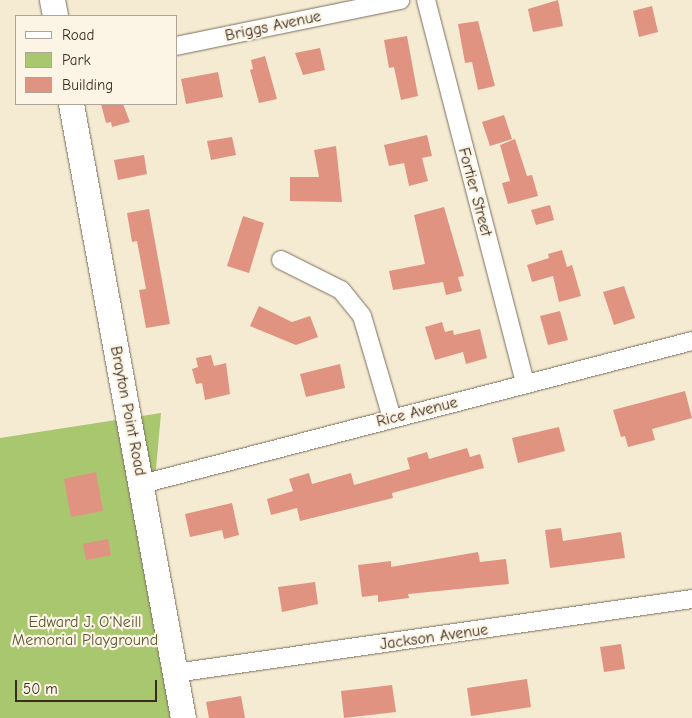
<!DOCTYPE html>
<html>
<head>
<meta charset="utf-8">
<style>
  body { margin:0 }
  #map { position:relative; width:692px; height:718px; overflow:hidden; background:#f5ebd3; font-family:"Comic Neue",sans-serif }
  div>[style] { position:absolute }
  .green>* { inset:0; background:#a8c76f }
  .building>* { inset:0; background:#e09381 }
  .roads { filter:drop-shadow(0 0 1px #7c6e5d) drop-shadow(0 0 1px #7c6e5d) }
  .street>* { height:18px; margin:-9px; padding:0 9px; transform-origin:9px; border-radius:9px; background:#fff }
  .secondary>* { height:25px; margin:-12.5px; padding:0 12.5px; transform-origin:12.5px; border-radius:12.5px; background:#fff }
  span { translate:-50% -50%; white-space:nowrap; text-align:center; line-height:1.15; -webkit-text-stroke:4.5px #fcf5e5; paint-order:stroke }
  .street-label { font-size:16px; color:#3b2a1e }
  .park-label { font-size:16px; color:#5c5936 }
  .legend { position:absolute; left:15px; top:15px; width:162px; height:90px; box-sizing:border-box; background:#fcf5e5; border:1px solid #afa495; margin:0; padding:6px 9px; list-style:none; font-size:15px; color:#3b2a1e }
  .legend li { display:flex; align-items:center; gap:10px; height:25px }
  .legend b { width:25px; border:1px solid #afa495 }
  .scale { position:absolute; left:15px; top:680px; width:142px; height:22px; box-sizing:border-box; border:2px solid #3b2a1e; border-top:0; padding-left:6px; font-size:15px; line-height:18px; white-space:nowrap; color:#3b2a1e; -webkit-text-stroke:4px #fcf5e5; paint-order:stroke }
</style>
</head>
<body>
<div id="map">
  <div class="green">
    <div style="clip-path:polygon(161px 413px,149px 548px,179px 718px,0 718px,0 438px)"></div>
  </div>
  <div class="building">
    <div style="clip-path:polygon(558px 0,563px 26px,533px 32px,528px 9px)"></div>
    <div style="clip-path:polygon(652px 6px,658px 32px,639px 37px,633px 11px)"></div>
    <div style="clip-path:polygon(478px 21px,495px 86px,478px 90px,472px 62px,465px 63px,458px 24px)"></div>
    <div style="clip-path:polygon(407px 36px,418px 96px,401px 100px,394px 67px,389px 68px,384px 40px)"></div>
    <div style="clip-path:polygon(320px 48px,325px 70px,303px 75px,295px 53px)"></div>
    <div style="clip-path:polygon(265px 56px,277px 99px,259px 103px,250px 70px,253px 69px,251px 60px)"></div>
    <div style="clip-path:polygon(218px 72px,223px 97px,186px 104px,181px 79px)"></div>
    <div style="clip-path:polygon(101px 104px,123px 104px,130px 122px,112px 127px,111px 122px,106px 123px)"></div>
    <div style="clip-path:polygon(504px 115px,512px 139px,490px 146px,482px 122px)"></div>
    <div style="clip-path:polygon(427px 135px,432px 156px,422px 158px,428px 181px,409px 186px,404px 163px,389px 166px,384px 145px)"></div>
    <div style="clip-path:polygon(232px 137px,236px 155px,211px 160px,207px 141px)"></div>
    <div style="clip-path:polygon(515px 139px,527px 176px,532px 175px,538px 196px,508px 204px,502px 183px,510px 181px,500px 145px)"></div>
    <div style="clip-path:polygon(336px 146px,342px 202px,290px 201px,290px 177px,319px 177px,314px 150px)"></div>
    <div style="clip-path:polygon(144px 155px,147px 174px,118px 180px,114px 160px)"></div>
    <div style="clip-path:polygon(550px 205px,554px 220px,536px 225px,531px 210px)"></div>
    <div style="clip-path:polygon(444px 207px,464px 276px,458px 277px,462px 291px,446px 295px,443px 282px,393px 290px,389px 271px,425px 264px,414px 215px)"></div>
    <div style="clip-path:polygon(149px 209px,170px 324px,146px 328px,139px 290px,146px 289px,137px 241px,132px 242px,127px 213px)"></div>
    <div style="clip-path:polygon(243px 216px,264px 223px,249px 273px,227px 266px)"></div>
    <div style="clip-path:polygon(562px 250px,567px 267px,572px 265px,581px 296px,559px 302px,553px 276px,532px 282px,527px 265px,549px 258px,548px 254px)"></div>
    <div style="clip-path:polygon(624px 286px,635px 318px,614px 325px,603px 292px)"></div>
    <div style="clip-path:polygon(259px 306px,292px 322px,310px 316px,318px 337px,296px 345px,250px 326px)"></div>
    <div style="clip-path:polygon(560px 311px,568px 340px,548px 345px,540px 316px)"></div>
    <div style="clip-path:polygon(442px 322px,445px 332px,453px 330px,454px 335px,480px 329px,487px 358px,466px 364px,463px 352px,435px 360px,425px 327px)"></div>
    <div style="clip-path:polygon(211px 355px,214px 366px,226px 363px,230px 394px,205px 400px,202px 383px,196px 384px,192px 369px,198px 367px,196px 358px)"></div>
    <div style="clip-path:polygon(340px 364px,345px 388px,306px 397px,300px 374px)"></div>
    <div style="clip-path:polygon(685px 391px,692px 418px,652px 429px,655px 440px,628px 447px,625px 436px,621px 437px,613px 410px)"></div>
    <div style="clip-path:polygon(559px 427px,565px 451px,518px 463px,512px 438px)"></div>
    <div style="clip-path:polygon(467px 448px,470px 457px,480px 454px,484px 468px,392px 493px,393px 498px,300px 521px,297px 508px,271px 515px,267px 499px,293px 491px,289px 479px,309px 473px,312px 484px,351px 473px,354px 485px,410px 469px,407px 458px,427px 452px,429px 459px)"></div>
    <div style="clip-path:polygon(96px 472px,103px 511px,71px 517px,64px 479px)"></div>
    <div style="clip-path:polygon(232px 503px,239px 535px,224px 539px,222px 530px,190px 537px,185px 514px)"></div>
    <div style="clip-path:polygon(561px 528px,563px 541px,621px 532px,625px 558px,550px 568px,545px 530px)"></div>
    <div style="clip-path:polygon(108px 539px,111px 555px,86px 560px,83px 544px)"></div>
    <div style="clip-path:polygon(478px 552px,480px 562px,506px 559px,509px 584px,408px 594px,409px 598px,378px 602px,378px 595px,362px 597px,358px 565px,391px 561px,391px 567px)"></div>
    <div style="clip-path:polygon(315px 582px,318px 604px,282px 612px,278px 587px)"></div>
    <div style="clip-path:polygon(621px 644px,625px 669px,604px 672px,600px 647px)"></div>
    <div style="clip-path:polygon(527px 679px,531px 707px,471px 716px,467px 688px)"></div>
    <div style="clip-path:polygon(392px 685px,396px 712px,344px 718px,341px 691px)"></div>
    <div style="clip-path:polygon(241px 696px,245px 718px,209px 718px,206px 702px)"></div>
  </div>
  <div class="roads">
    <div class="street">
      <div style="left:426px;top:0;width:397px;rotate:75.5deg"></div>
      <div style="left:176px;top:46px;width:229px;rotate:-11.6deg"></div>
      <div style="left:281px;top:260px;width:67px;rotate:26.6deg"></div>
      <div style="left:341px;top:290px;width:33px;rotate:51deg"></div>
      <div style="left:362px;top:316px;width:106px;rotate:73.6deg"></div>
      <div style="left:142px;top:484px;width:568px;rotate:-14.57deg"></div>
      <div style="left:175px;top:673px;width:522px;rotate:-8.15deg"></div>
    </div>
    <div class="secondary">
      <div style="left:52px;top:0;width:16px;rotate:79deg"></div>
      <div style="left:71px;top:104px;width:624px;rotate:79.66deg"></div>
    </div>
  </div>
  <div class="street-label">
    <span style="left:273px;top:26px;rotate:-12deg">Briggs Avenue</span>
    <span style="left:475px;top:192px;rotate:75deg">Fortier Street</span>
    <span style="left:128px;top:411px;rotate:79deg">Brayton Point Road</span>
    <span style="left:417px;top:412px;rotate:-14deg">Rice Avenue</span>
    <span style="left:434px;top:637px;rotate:-8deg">Jackson Avenue</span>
  </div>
  <div class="park-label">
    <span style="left:85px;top:631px">Edward J. O'Neill<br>Memorial Playground</span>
  </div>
  <ul class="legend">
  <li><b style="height:6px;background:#fff"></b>Road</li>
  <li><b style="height:14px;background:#a8c76f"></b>Park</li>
  <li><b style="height:14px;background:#e09381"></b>Building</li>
  </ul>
  <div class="scale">50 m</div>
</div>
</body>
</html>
